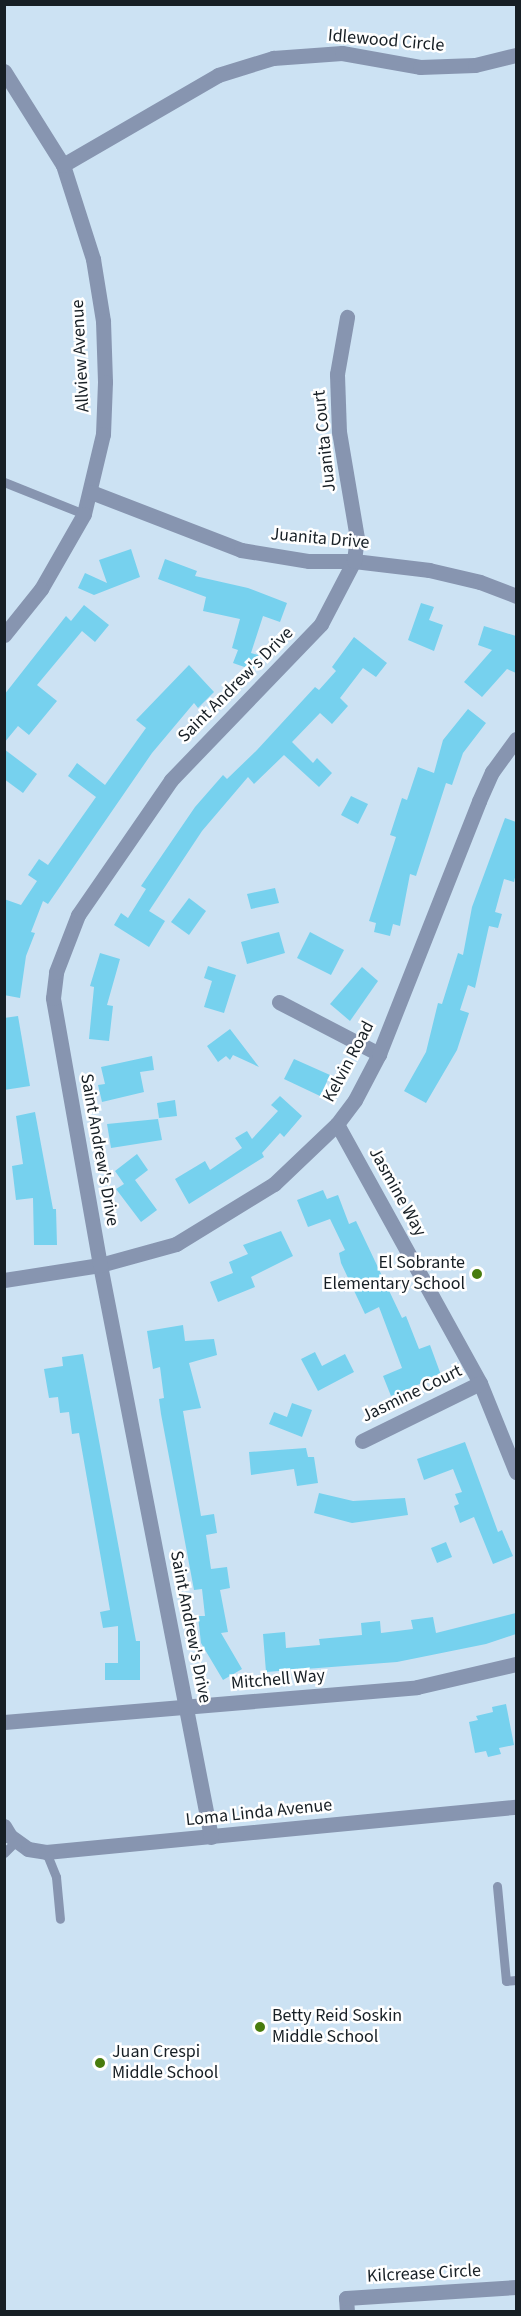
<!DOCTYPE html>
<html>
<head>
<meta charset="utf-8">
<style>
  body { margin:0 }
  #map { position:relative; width:521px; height:2316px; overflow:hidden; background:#cce2f3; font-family:"Source Sans 3",sans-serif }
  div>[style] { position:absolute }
  .building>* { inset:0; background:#76d1ee }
  .lane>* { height:9px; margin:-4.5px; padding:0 4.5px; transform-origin:4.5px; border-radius:4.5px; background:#8795b0 }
  .street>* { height:15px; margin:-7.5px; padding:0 7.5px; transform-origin:7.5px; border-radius:7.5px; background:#8795b0 }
  .dots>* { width:16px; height:16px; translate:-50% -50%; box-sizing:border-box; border:3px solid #fff; border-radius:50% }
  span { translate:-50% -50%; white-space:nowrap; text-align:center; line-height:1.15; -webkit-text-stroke:5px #fff; paint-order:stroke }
  .street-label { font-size:18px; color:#171f25 }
  .poi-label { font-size:18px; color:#171f25 }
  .right { translate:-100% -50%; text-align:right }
  .left { translate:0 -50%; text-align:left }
  .frame { position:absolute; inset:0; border:6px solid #171f25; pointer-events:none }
</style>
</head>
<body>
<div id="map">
  <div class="building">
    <div style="clip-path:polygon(131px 549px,140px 577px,94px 595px,78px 588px,85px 573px,107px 583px,99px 560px)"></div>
    <div style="clip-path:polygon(165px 559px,197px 571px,195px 576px,248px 588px,287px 603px,280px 622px,263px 616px,251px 653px,258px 655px,253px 670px,233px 663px,238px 650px,232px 648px,240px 619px,203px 611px,206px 597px,158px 579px)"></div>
    <div style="clip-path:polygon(421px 603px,434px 607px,429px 620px,443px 625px,434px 651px,408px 640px)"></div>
    <div style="clip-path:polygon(84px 605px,109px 625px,95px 642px,82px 631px,37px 685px,57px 701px,29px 735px,18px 726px,4px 743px,4px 695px,66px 616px,71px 621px)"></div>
    <div style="clip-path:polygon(484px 626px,516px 636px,516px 673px,507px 669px,482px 697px,464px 682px,492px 650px,478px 645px)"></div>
    <div style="clip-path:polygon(354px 637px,387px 663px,376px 677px,363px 668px,340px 698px,348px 706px,332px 724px,320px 713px,292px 742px,313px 763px,317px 758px,332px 773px,319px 787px,284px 755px,254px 784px,248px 777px,202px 831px,149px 911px,165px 921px,149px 947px,114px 925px,121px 913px,128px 918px,146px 889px,141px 886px,195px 807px,223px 775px,227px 779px,257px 750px,315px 687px,319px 690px,336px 671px,332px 667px)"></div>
    <div style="clip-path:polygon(189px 665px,214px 692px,198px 708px,194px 703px,152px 753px,48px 904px,43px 901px,31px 932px,35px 933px,26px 956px,20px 998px,4px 995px,4px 899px,21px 905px,37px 881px,28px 875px,39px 859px,48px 865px,96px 797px,68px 776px,77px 763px,105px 785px,146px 728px,136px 720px)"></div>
    <div style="clip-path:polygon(468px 709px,486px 723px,463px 753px,452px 785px,446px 783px,416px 876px,410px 874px,400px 926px,393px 924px,390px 936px,374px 932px,376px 923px,369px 921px,396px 837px,390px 835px,402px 798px,407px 800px,418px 767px,434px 773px,443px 740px)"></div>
    <div style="clip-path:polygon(4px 749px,37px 774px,23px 793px,4px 779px)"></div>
    <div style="clip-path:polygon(351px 796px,368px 804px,358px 824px,341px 815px)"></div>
    <div style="clip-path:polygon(505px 818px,516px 822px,516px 873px,514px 882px,504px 879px,495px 912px,502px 914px,498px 928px,489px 926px,475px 988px,468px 985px,460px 1010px,469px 1013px,457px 1050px,426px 1103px,404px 1091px,426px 1052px,438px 1003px,442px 1004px,458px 953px,463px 955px,472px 907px)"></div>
    <div style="clip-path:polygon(275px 888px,279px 903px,251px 909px,247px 894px)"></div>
    <div style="clip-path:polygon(189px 898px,206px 911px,189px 935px,171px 922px)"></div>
    <div style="clip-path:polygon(279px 932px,285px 953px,247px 964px,241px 942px)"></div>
    <div style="clip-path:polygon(310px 932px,344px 950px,331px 975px,297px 958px)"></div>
    <div style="clip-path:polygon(100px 953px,120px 959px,107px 1005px,113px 1006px,109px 1041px,89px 1039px,94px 987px,90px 986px)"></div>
    <div style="clip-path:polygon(208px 966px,236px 975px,224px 1013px,204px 1007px,212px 981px,204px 978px)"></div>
    <div style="clip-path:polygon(362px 967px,378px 981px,350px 1021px,330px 1004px)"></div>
    <div style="clip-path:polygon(18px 1016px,30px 1086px,4px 1090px,4px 1018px)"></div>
    <div style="clip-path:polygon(230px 1029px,259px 1067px,233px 1055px,230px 1060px,226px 1056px,218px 1062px,207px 1046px)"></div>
    <div style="clip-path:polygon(152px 1056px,154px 1070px,140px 1072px,144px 1092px,102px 1102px,98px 1085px,105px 1084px,101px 1067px)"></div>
    <div style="clip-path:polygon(294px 1059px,330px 1075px,320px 1096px,284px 1079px)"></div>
    <div style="clip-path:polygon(280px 1096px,302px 1116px,284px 1137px,280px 1133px,262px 1153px,264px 1157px,189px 1204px,175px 1179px,205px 1161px,210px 1170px,242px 1148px,235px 1138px,247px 1131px,252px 1139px,278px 1111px,271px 1105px)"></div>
    <div style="clip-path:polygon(175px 1100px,177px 1116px,159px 1118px,157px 1103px)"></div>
    <div style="clip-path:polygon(35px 1112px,53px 1209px,56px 1209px,57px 1245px,34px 1245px,33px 1198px,16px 1200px,12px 1166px,23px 1164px,16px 1116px)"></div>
    <div style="clip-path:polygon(158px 1119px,162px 1140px,111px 1148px,107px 1124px)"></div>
    <div style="clip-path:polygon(137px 1154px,148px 1170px,135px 1180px,157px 1210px,141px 1222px,116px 1189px,124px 1184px,115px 1171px)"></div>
    <div style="clip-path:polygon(323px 1190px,327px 1199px,338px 1195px,349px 1224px,356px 1221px,402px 1318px,406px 1316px,419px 1349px,430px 1345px,441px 1375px,391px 1396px,383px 1376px,402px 1368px,379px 1307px,365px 1314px,341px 1263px,339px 1253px,345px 1250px,330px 1219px,308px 1227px,297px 1200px)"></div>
    <div style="clip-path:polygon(281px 1231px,293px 1256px,251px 1277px,255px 1287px,218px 1302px,210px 1282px,233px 1273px,229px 1262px,248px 1254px,243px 1245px)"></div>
    <div style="clip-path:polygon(183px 1325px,185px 1341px,214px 1339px,217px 1355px,189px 1363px,201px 1408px,183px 1411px,201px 1516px,214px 1514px,217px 1533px,206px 1535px,211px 1569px,227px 1567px,230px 1588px,220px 1590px,228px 1632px,221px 1633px,242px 1669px,223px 1680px,201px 1643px,198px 1616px,205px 1616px,202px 1589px,194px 1590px,161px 1414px,159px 1399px,164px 1398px,160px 1367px,153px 1369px,147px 1331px)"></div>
    <div style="clip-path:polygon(315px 1352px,322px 1366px,345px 1354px,354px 1372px,318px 1391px,301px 1359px)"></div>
    <div style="clip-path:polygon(83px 1354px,136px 1641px,140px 1641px,140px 1680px,105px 1680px,105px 1663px,118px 1663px,118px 1626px,103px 1628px,100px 1612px,110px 1610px,79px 1433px,72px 1434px,69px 1412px,60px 1413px,58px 1397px,49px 1398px,44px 1369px,63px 1366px,62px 1357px)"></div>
    <div style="clip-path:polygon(292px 1403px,312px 1410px,302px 1437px,269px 1424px,274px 1412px,287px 1417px)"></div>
    <div style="clip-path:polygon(465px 1442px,498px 1532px,502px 1530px,513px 1556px,493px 1564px,474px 1517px,460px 1523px,454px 1506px,459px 1504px,455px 1494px,462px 1492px,453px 1469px,424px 1480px,417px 1459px)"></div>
    <div style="clip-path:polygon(306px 1448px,308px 1457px,314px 1457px,318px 1483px,297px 1486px,294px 1469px,251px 1475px,249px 1452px)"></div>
    <div style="clip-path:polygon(319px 1493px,353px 1501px,405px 1498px,408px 1515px,352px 1523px,314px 1513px)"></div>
    <div style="clip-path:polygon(446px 1542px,452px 1557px,437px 1563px,431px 1548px)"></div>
    <div style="clip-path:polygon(516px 1613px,516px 1634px,486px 1644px,397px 1662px,266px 1672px,263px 1634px,285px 1632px,286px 1648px,320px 1645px,319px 1639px,362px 1635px,361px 1623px,380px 1621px,381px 1633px,413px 1629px,411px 1620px,433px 1617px,436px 1633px)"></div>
    <div style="clip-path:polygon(506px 1704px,514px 1745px,499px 1748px,501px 1754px,488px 1757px,486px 1751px,475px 1753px,469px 1722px,478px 1720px,476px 1716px,493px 1712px,492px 1707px)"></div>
  </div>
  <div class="lane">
    <div style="left:4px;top:482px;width:86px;rotate:21.8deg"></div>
    <div style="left:46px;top:1852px;width:27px;rotate:68deg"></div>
    <div style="left:56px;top:1877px;width:42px;rotate:84.6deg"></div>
    <div style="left:4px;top:1853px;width:17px;rotate:-45deg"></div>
    <div style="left:497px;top:1886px;width:95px;rotate:84.6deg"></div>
    <div style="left:506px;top:1981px;width:10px;rotate:-6deg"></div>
  </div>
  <div class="street">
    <div style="left:4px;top:71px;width:111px;rotate:57.9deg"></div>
    <div style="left:63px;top:165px;width:99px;rotate:72.3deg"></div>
    <div style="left:93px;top:259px;width:63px;rotate:80.8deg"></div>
    <div style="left:103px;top:321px;width:61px;rotate:88.1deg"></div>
    <div style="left:105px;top:382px;width:52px;rotate:92.2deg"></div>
    <div style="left:103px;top:434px;width:82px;rotate:103.4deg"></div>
    <div style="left:84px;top:514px;width:86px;rotate:119.8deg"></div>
    <div style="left:41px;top:589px;width:59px;rotate:128.8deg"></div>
    <div style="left:63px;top:165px;width:179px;rotate:-30.1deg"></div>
    <div style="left:218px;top:75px;width:58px;rotate:-17.2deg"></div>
    <div style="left:273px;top:58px;width:69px;rotate:-4.1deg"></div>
    <div style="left:342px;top:53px;width:79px;rotate:10.2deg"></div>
    <div style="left:420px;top:67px;width:55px;rotate:-2.1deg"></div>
    <div style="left:475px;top:65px;width:42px;rotate:-13.7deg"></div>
    <div style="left:91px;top:492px;width:161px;rotate:21.1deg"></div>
    <div style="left:241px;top:550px;width:69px;rotate:9.2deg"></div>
    <div style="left:309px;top:561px;width:45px"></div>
    <div style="left:354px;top:561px;width:76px;rotate:6.8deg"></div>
    <div style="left:429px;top:570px;width:52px;rotate:13.2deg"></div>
    <div style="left:480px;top:582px;width:39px;rotate:21deg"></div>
    <div style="left:279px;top:1002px;width:113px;rotate:27.5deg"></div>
    <div style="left:337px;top:1124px;width:296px;rotate:61.1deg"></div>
    <div style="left:480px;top:1383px;width:96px;rotate:68deg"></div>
    <div style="left:4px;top:1280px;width:97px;rotate:-8.9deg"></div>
    <div style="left:100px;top:1265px;width:79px;rotate:-15.4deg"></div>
    <div style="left:176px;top:1244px;width:115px;rotate:-31.5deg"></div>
    <div style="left:274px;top:1184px;width:87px;rotate:-43.6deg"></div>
    <div style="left:337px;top:1124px;width:30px;rotate:-53deg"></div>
    <div style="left:355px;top:1100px;width:52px;rotate:-62.4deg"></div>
    <div style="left:379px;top:1054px;width:272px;rotate:-68.4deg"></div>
    <div style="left:479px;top:801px;width:32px;rotate:-66deg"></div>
    <div style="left:492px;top:772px;width:41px;rotate:-54deg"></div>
    <div style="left:362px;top:1441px;width:131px;rotate:-26.2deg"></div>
    <div style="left:4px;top:1722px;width:414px;rotate:-4.8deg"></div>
    <div style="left:417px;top:1687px;width:102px;rotate:-13.1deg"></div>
    <div style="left:4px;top:1826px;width:12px;rotate:59deg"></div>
    <div style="left:10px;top:1836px;width:22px;rotate:36deg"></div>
    <div style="left:28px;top:1849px;width:18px;rotate:9deg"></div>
    <div style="left:46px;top:1852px;width:472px;rotate:-5.5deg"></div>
    <div style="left:211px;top:1837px;width:583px;rotate:-100.98deg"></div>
    <div style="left:100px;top:1265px;width:271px;rotate:-100deg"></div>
    <div style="left:53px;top:998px;width:26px;rotate:-83deg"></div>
    <div style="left:56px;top:972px;width:61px;rotate:-68.9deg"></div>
    <div style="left:78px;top:915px;width:164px;rotate:-55.4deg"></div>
    <div style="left:171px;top:780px;width:216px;rotate:-46.1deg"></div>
    <div style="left:321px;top:624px;width:71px;rotate:-62.4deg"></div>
    <div style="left:354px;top:561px;width:23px;rotate:-83deg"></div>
    <div style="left:357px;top:538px;width:108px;rotate:-99.6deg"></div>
    <div style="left:339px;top:432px;width:58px;rotate:-92deg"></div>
    <div style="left:337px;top:374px;width:58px;rotate:-80deg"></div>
    <div style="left:347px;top:2312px;width:14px;rotate:-94deg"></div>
    <div style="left:346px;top:2298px;width:170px;rotate:-3.7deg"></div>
  </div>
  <div class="dots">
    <div style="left:477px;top:1274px;background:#487c0e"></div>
    <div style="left:260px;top:2027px;background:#487c0e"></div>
    <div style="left:100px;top:2063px;background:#487c0e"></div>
  </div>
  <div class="street-label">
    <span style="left:386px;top:41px;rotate:5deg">Idlewood Circle</span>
    <span style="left:81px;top:356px;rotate:-93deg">Allview Avenue</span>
    <span style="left:325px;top:441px;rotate:-96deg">Juanita Court</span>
    <span style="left:320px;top:539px;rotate:5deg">Juanita Drive</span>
    <span style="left:236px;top:685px;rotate:-45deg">Saint Andrew's Drive</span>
    <span style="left:349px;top:1062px;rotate:-62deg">Kelvin Road</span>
    <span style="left:99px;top:1150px;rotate:80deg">Saint Andrew's Drive</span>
    <span style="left:397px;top:1192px;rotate:61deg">Jasmine Way</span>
    <span style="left:412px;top:1394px;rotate:-26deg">Jasmine Court</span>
    <span style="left:190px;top:1627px;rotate:79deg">Saint Andrew's Drive</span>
    <span style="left:278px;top:1680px;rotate:-5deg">Mitchell Way</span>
    <span style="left:259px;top:1813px;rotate:-6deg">Loma Linda Avenue</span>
    <span style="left:424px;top:2274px;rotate:-3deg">Kilcrease Circle</span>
  </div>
  <div class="poi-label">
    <span class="right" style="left:465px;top:1274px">El Sobrante<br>Elementary School</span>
    <span class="left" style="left:272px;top:2027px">Betty Reid Soskin<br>Middle School</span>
    <span class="left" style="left:112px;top:2063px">Juan Crespi<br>Middle School</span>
  </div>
  <div class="frame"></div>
</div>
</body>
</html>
